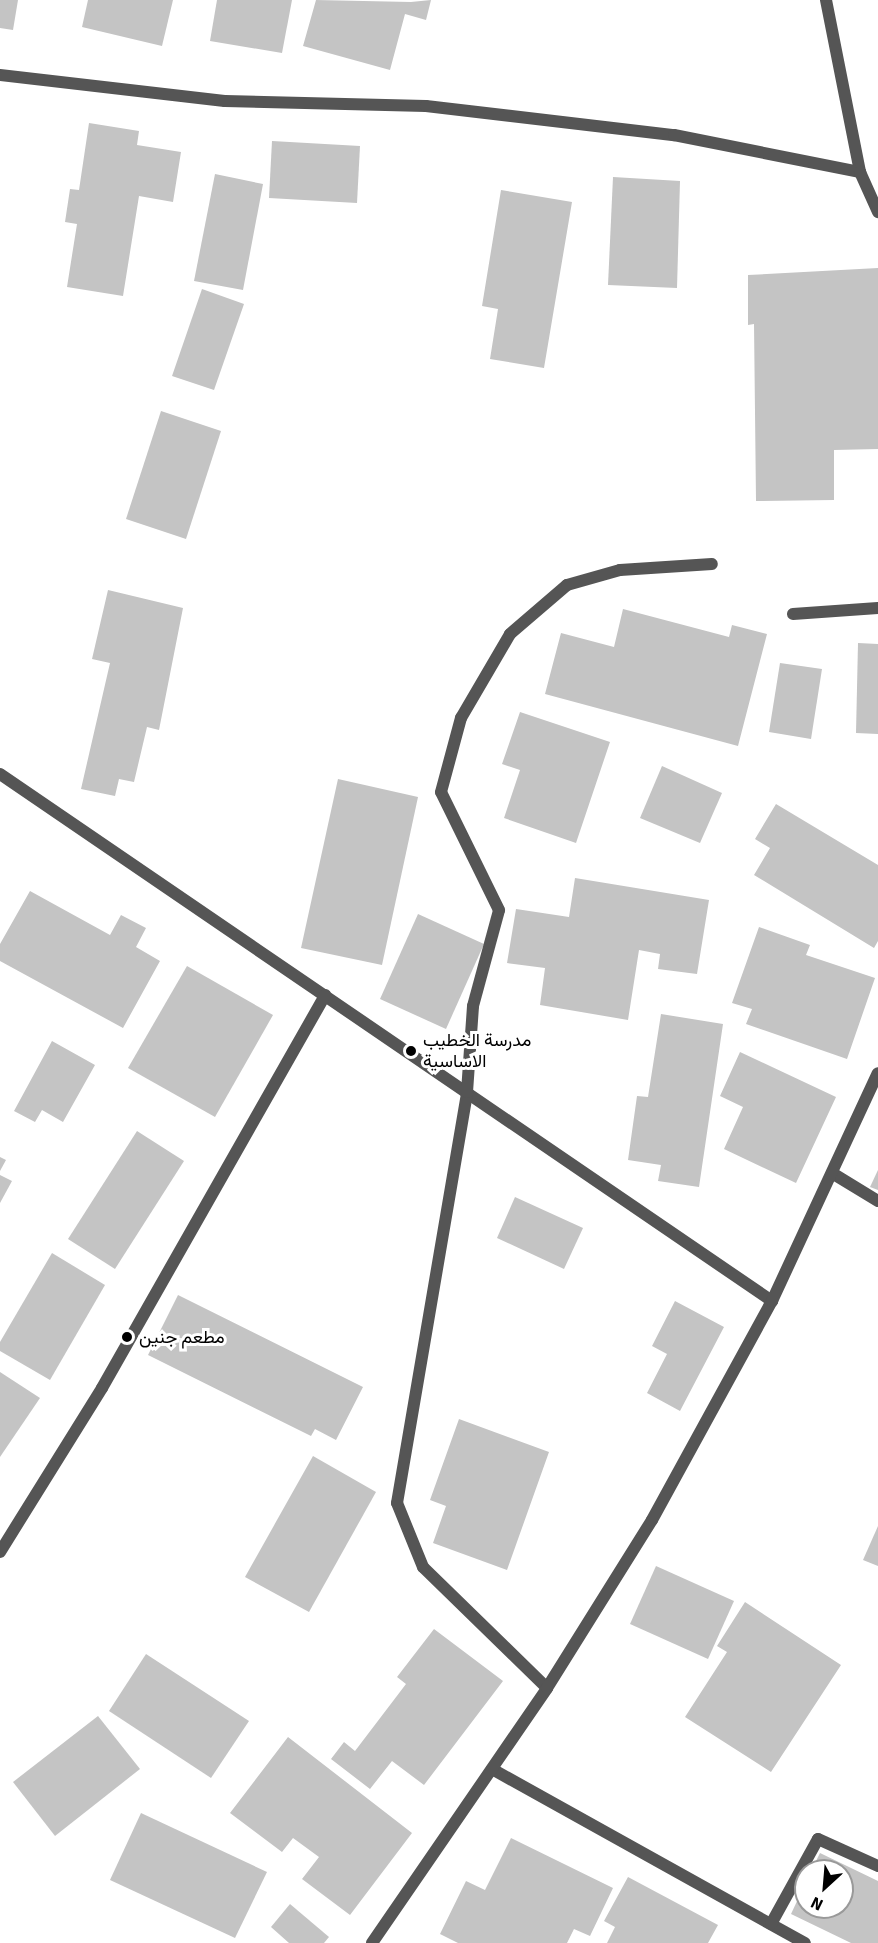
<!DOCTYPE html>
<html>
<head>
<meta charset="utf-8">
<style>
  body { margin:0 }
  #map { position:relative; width:878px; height:1943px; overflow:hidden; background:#fff; font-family:Signika,Vazirmatn,sans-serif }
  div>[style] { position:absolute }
  .building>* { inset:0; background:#c4c4c4 }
  .service>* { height:12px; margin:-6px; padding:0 6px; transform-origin:6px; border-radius:6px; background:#555 }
  .minor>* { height:12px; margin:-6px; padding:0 6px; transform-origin:6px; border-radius:6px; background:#555 }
  .tertiary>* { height:12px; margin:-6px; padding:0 6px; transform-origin:6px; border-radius:6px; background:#555 }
  .dots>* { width:16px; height:16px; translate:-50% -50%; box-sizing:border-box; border:3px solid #fff; border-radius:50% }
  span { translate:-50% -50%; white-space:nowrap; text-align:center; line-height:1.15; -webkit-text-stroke:6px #fff; paint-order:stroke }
  .poi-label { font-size:18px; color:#000 }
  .left { translate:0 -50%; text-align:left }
  .north { position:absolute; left:794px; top:1859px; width:60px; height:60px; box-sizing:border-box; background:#fff; border:2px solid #999; border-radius:50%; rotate:206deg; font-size:16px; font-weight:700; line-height:24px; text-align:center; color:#000 }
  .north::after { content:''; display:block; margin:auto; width:21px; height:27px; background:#000; clip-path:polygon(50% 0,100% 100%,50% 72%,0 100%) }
</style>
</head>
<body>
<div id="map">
  <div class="building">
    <div style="clip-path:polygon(0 0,18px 0,13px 30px,0 28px)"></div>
    <div style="clip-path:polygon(88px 0,173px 0,162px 46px,82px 27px)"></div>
    <div style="clip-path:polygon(217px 0,292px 0,282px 53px,210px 41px)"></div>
    <div style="clip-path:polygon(316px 0,411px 2px,431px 0,426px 20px,405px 14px,390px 70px,303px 46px)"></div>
    <div style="clip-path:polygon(89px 123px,139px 131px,137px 145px,181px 152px,173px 202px,139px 196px,123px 296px,67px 287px,77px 224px,65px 222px,70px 189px,79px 190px)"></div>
    <div style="clip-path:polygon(272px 141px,360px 146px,357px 203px,269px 198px)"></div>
    <div style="clip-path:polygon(215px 174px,263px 184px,243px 290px,194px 281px)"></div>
    <div style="clip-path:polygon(613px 177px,680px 181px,677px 288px,608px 285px)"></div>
    <div style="clip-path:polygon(501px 190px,572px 202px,544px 368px,490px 359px,498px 309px,482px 306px)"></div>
    <div style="clip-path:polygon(878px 268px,878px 449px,834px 450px,834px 500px,756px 501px,754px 324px,748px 325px,748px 275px)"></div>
    <div style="clip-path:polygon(202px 289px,244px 304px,214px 390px,172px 376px)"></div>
    <div style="clip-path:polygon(161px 411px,221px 431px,186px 539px,126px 519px)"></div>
    <div style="clip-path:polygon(108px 590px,183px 608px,159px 730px,147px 727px,134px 782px,119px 779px,115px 796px,81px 789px,110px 663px,92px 659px)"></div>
    <div style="clip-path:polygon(623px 609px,729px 637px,732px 625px,767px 634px,738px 746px,545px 694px,561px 633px,614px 647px)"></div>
    <div style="clip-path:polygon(858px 643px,878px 644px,878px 734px,856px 733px)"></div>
    <div style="clip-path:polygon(780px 663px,822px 669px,811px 739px,769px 732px)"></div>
    <div style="clip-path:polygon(520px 712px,610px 742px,576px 843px,504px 818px,520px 770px,502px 764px)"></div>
    <div style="clip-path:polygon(662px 766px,722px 793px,700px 843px,640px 818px)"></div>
    <div style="clip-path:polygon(338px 779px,418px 797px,382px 965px,301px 948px)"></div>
    <div style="clip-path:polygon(776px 804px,878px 865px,878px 941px,874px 948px,754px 875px,770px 848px,755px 839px)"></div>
    <div style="clip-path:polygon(575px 878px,709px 900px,697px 974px,658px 969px,660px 954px,639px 950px,628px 1020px,540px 1005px,545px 968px,507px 963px,516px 909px,569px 917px)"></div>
    <div style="clip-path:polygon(30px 891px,110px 935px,121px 915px,146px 928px,136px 947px,160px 961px,123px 1028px,0 961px,0 944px)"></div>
    <div style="clip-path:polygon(418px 914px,484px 944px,446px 1029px,380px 999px)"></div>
    <div style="clip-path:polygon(759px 927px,810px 945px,806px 955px,875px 978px,847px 1059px,746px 1024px,752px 1009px,732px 1003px)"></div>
    <div style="clip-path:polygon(187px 966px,273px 1015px,215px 1117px,128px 1068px)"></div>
    <div style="clip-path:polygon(661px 1014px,723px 1024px,699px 1187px,658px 1181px,661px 1165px,628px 1160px,637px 1096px,648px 1097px)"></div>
    <div style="clip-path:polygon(52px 1041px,95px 1065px,63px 1122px,42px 1110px,35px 1122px,14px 1111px)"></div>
    <div style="clip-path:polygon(740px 1052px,836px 1097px,796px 1183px,724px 1149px,743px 1107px,720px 1096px)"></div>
    <div style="clip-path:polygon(137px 1131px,184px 1161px,115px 1269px,68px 1239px)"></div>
    <div style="clip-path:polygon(0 1157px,6px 1160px,0 1171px)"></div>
    <div style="clip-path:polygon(878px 1170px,878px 1190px,870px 1187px)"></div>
    <div style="clip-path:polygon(0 1175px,12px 1181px,0 1203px)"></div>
    <div style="clip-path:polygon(515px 1197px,583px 1228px,564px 1269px,497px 1238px)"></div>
    <div style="clip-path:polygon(52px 1253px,105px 1285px,50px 1380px,0 1351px,0 1342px)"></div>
    <div style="clip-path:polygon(178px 1295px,363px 1387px,336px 1440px,315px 1429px,311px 1436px,148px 1355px)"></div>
    <div style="clip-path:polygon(675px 1301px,724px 1327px,680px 1411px,647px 1393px,667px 1354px,652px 1346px)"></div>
    <div style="clip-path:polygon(0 1372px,40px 1398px,0 1457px)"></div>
    <div style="clip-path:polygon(459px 1419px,549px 1452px,507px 1570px,433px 1543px,446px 1506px,430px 1500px)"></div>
    <div style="clip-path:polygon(313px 1456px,376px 1492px,309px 1612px,245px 1577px)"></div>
    <div style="clip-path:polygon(878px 1526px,878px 1566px,863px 1560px)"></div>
    <div style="clip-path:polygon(656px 1566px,734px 1601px,708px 1659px,630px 1624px)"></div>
    <div style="clip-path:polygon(745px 1602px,841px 1665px,771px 1772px,685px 1717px,727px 1652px,717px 1646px)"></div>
    <div style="clip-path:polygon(434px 1629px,503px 1681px,424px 1785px,392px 1761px,370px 1789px,331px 1759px,344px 1742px,355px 1751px,406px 1684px,397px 1677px)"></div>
    <div style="clip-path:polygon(146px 1654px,249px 1721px,211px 1778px,109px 1711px)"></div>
    <div style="clip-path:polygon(98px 1716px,140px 1769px,55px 1836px,13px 1782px)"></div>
    <div style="clip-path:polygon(288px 1737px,412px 1833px,350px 1915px,302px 1879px,319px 1857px,293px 1838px,282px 1852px,230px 1813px)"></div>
    <div style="clip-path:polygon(141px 1813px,267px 1872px,235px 1938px,110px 1880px)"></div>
    <div style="clip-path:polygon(511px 1838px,613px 1888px,590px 1936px,574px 1929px,567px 1943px,458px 1943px,440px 1934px,466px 1881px,485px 1890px)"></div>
    <div style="clip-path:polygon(820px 1853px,878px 1881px,878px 1943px,851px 1943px,791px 1914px,806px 1882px,806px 1907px,842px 1907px,842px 1871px,811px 1871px)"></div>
    <div style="clip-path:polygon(628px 1877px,718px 1925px,708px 1943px,607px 1943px,615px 1927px,604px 1921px)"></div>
    <div style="clip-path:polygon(290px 1904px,329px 1937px,324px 1943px,289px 1943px,271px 1927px)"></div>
  </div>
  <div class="service">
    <div style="left:826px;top:0;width:175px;rotate:78.8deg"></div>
    <div style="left:492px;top:1769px;width:358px;rotate:29.1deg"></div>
    <div style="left:771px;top:1924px;width:97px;rotate:-61.1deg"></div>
    <div style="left:818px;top:1839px;width:66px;rotate:24.2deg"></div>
  </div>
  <div class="minor">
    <div style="left:793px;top:614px;width:85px;rotate:-4deg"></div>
    <div style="left:0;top:774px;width:935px;rotate:34.32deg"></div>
    <div style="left:832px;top:1173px;width:54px;rotate:31.3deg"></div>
    <div style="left:0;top:1552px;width:193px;rotate:-58.1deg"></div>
    <div style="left:102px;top:1388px;width:452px;rotate:-60.4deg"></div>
    <div style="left:547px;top:1688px;width:173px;rotate:-135.7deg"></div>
    <div style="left:423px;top:1567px;width:69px;rotate:-112.1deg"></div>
    <div style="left:397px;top:1503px;width:417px;rotate:-80.3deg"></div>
    <div style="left:467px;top:1092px;width:86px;rotate:-86deg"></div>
    <div style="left:473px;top:1006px;width:99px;rotate:-74.8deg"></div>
    <div style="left:499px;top:910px;width:131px;rotate:-116.2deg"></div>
    <div style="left:441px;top:792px;width:77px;rotate:-74.9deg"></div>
    <div style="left:461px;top:718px;width:97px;rotate:-59.7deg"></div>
    <div style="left:510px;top:634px;width:75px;rotate:-40.7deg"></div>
    <div style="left:567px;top:585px;width:55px;rotate:-15.8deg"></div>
    <div style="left:620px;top:570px;width:92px;rotate:-3.7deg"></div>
    <div style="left:372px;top:1943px;width:309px;rotate:-55.5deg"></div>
    <div style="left:547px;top:1688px;width:198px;rotate:-58deg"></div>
    <div style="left:652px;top:1520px;width:250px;rotate:-61.3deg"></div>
    <div style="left:772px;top:1301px;width:251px;rotate:-65.1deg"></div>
  </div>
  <div class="tertiary">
    <div style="left:0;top:75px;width:226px;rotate:6.6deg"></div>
    <div style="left:225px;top:101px;width:201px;rotate:1.4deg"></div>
    <div style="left:426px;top:106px;width:250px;rotate:6.7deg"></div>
    <div style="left:674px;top:135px;width:190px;rotate:11.3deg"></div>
    <div style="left:860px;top:172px;width:44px;rotate:65.8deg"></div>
  </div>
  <div class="dots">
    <div style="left:411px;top:1051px;background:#000"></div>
    <div style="left:127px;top:1337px;background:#000"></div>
  </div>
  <div class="poi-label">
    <span class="left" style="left:423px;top:1051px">مدرسة الخطيب<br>الاساسية</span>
    <span class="left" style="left:139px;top:1337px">مطعم جنين</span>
  </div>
  <div class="north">N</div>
</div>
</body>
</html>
